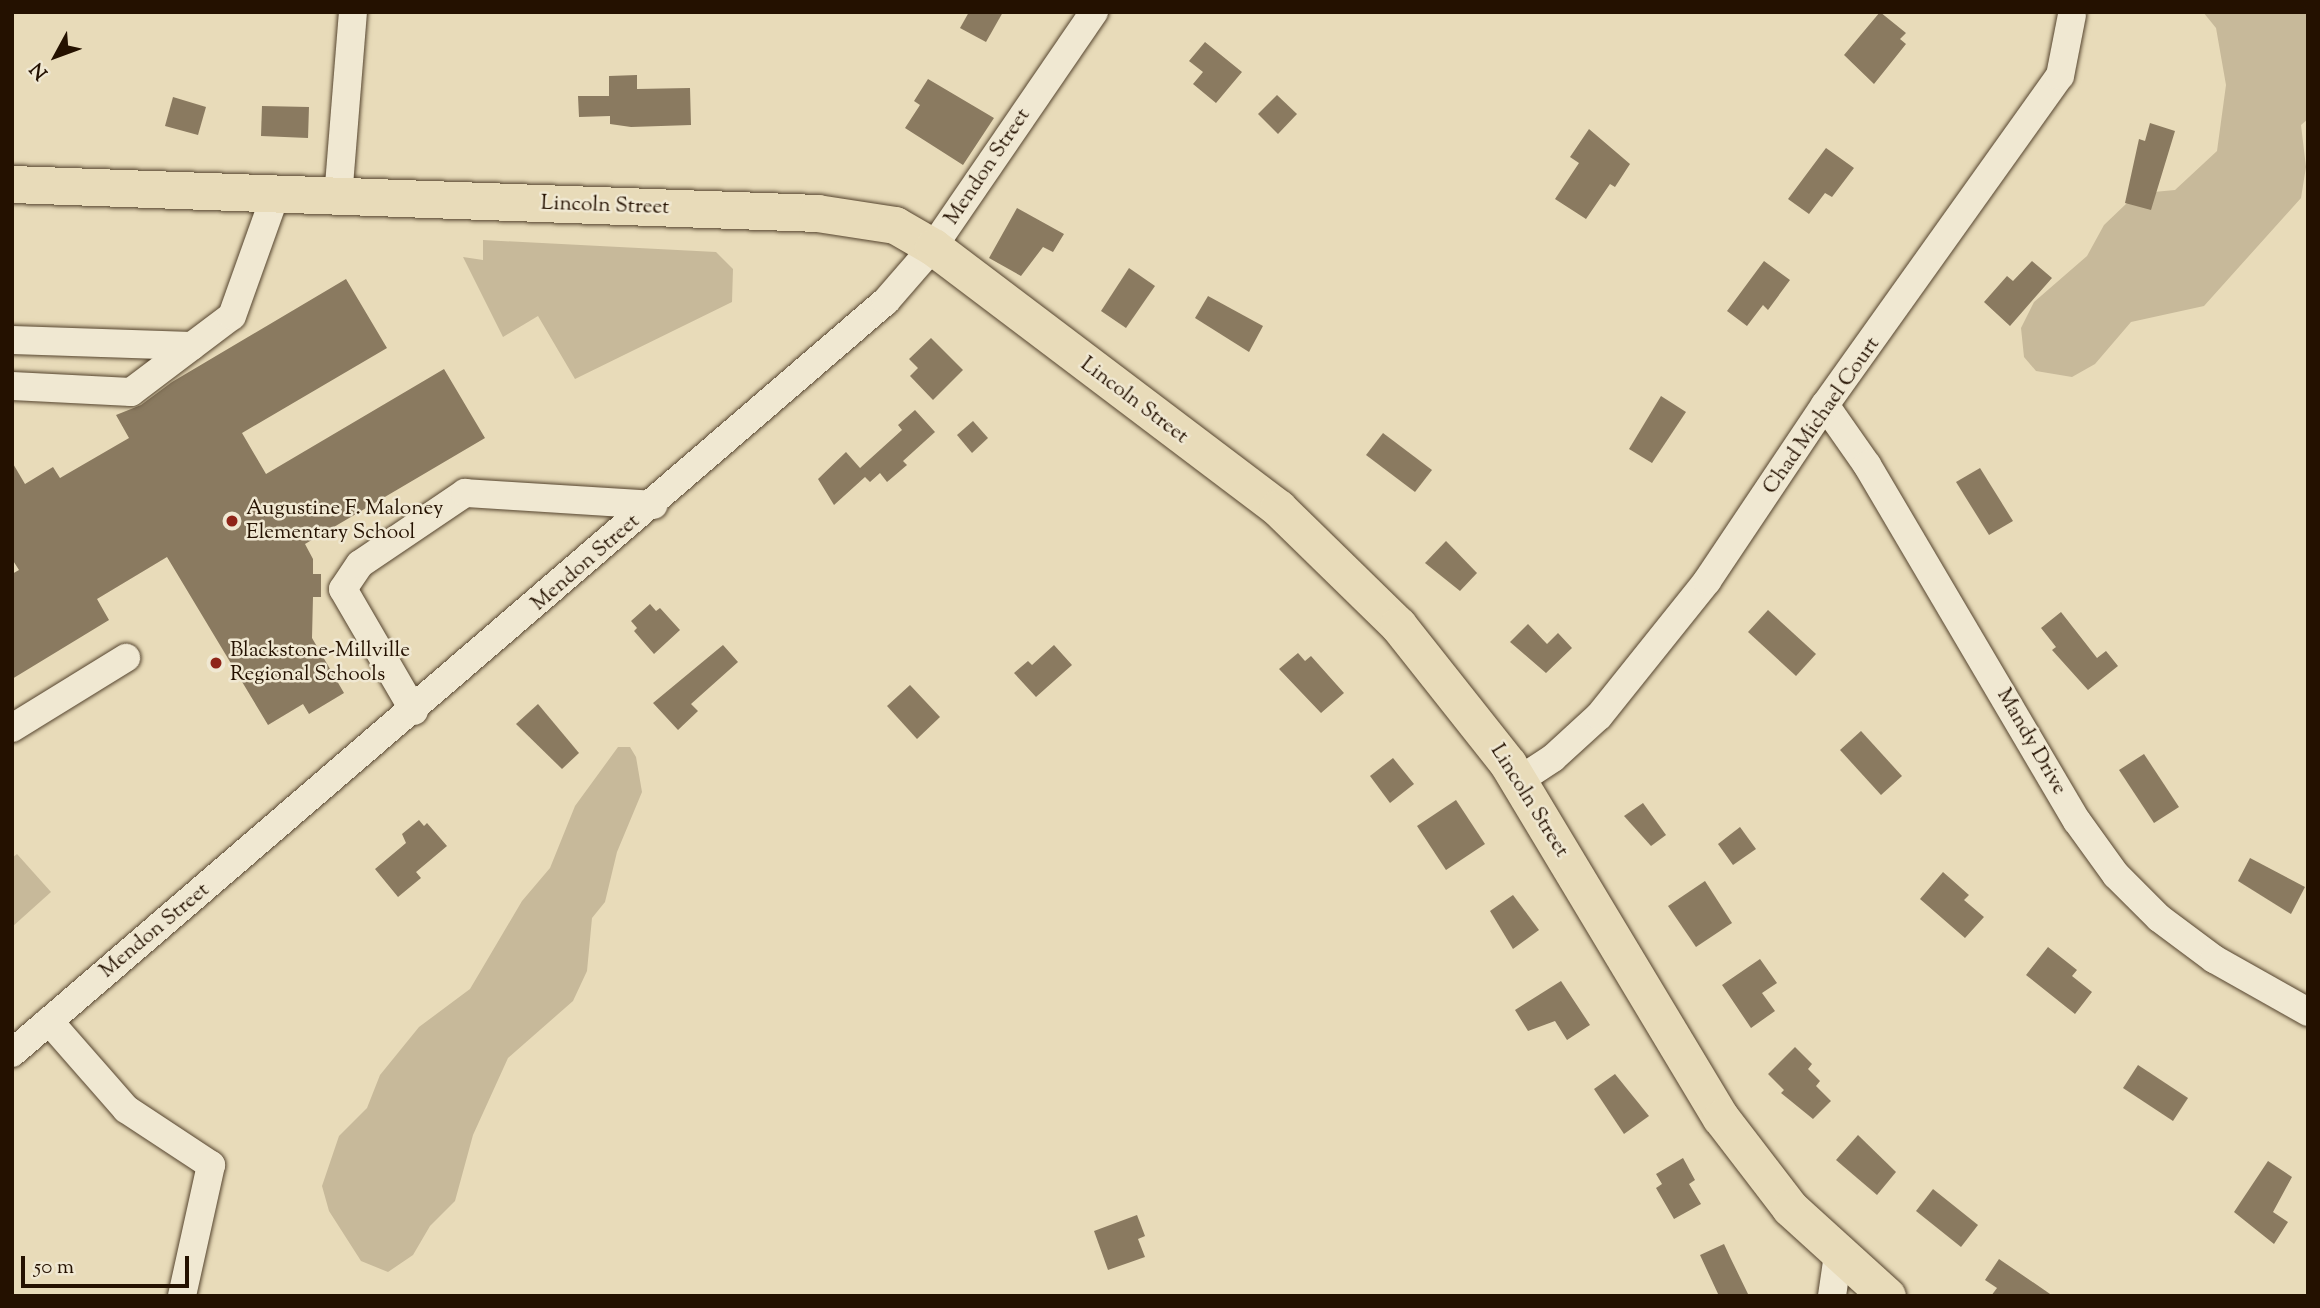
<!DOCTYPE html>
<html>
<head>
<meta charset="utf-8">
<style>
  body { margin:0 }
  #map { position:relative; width:2320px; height:1308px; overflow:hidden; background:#e8dbb9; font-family:"Sorts Mill Goudy",serif }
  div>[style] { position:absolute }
  .green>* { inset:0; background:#c7b99a }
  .building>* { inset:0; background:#8a7a60 }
  .roads { filter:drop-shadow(0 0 2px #55442e) drop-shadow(0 0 2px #55442e) }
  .minor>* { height:28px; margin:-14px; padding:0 14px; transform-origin:14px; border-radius:14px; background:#f0e8d2 }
  .major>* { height:37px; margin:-18.5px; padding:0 18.5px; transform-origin:18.5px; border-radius:18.5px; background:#e8dbb9 }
  .dots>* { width:19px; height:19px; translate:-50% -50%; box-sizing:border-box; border:4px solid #f0e8d2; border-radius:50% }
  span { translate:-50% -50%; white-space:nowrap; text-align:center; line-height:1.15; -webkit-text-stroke:5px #f0e8d2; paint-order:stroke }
  .street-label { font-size:21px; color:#241100 }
  .poi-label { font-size:21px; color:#241100 }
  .left { translate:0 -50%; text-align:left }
  .frame { position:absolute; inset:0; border:14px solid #241100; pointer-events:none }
  .north { position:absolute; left:21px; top:21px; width:70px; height:70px; -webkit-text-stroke:5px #f0e8d2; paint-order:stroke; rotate:229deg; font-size:19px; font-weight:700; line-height:28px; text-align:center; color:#241100 }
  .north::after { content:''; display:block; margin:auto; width:24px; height:32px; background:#241100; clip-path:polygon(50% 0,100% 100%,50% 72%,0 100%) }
  .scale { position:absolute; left:21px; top:1256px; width:168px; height:32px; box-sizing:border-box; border:4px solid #241100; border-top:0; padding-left:9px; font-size:21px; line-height:24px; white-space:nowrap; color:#241100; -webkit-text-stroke:5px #f0e8d2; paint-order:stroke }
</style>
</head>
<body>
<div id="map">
  <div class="green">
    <div style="clip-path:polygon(2203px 12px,2308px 12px,2308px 119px,2301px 125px,2306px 167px,2301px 198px,2204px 306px,2131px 322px,2095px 364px,2072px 377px,2036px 371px,2024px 357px,2021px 328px,2034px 302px,2087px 256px,2104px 225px,2127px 203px,2143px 193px,2175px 190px,2217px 151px,2226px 85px,2216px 28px)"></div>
    <div style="clip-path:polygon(483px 240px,716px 252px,733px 269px,732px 302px,575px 379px,538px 316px,503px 337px,463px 257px,483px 260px)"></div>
    <div style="clip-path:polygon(618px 747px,630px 747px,636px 757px,642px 792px,617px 852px,605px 902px,592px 918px,587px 971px,573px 1001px,508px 1058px,473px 1135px,455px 1201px,430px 1226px,413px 1255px,388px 1272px,361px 1261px,329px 1211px,322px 1186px,339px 1136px,367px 1108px,380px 1075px,419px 1027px,470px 989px,522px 901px,550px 868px,575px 806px)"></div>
    <div style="clip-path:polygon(17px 854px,51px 892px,12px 927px,12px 858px)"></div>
  </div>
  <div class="building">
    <div style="clip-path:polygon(969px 12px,1003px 12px,986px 42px,960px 28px)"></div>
    <div style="clip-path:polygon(1880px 12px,1906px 33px,1900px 39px,1906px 44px,1874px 84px,1844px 55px)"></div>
    <div style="clip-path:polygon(1205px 42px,1242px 72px,1216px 103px,1193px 84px,1203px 72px,1189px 61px)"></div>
    <div style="clip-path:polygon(637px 75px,637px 89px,690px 88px,691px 125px,631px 127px,610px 124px,610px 116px,579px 117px,578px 96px,609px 96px,609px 76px)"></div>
    <div style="clip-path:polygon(928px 79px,994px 118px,963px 165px,905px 128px,920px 105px,914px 101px)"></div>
    <div style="clip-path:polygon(1277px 95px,1297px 114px,1278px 134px,1258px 114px)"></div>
    <div style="clip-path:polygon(173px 97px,206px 107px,198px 135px,165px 126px)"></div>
    <div style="clip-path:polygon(262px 106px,309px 107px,308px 138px,261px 136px)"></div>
    <div style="clip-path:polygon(2150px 123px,2175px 131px,2151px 210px,2125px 203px,2139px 139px,2145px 141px)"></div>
    <div style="clip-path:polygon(1589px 129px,1630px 164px,1615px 187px,1610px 184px,1586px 219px,1555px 199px,1579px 163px,1570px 157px)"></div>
    <div style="clip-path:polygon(1826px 148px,1854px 168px,1832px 197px,1825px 193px,1809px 214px,1788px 199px)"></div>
    <div style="clip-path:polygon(1017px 208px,1064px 234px,1053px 252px,1043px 247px,1021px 276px,989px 258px)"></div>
    <div style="clip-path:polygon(1764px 261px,1790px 280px,1768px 310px,1763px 305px,1747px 326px,1727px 311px)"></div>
    <div style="clip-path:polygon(2032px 261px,2052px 278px,2010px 326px,1984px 302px,2007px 276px,2013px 281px)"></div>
    <div style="clip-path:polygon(1129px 268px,1155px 286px,1126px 328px,1101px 311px)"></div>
    <div style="clip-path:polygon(346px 279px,387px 348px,242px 433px,266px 474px,444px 369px,485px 438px,305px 544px,313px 559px,313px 574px,321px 574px,321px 597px,313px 597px,312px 638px,344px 693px,309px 714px,303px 704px,268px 725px,167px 557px,97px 599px,109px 620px,12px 679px,12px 574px,19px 570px,12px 559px,12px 462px,25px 484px,53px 467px,60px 478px,129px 438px,116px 415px,141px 405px,172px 382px)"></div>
    <div style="clip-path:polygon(1208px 296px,1263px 326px,1249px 352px,1195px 318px)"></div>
    <div style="clip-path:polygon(931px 338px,963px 370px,933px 400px,910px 376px,918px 368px,909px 359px)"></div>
    <div style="clip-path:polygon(1661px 396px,1686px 412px,1652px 463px,1629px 449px)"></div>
    <div style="clip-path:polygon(915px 410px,935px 432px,903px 461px,907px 465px,887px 482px,880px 473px,870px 482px,865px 477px,834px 505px,818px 479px,846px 452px,860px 468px,902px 430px,898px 425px)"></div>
    <div style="clip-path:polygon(973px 421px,988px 438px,972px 453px,957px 435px)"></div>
    <div style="clip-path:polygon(1383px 433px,1432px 470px,1415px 492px,1366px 455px)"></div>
    <div style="clip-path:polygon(1980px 468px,2013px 521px,1989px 535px,1956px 482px)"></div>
    <div style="clip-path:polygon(1446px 541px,1477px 573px,1460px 591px,1425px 563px)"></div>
    <div style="clip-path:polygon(650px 604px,656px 611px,660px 608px,680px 630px,654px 654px,634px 631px,637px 628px,631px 621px)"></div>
    <div style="clip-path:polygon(1768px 610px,1816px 654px,1796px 676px,1748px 632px)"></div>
    <div style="clip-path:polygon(2061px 612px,2097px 658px,2106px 651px,2118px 666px,2088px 690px,2052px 650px,2056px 647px,2041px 628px)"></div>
    <div style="clip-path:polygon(1528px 624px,1547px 644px,1558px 633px,1572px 648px,1546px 673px,1510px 642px)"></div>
    <div style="clip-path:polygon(723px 645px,738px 662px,691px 704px,698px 711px,678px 730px,653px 703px)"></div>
    <div style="clip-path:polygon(1054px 645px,1072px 665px,1036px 697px,1014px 673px,1028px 661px,1032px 665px)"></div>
    <div style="clip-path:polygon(1298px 653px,1305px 661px,1311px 656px,1344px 693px,1321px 713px,1279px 669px)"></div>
    <div style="clip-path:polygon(910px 685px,940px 717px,917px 739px,887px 706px)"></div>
    <div style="clip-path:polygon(538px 704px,579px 753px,562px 769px,516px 724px)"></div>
    <div style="clip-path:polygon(1861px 731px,1902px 776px,1881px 795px,1840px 750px)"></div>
    <div style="clip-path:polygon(2144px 754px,2179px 807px,2154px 823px,2119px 770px)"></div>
    <div style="clip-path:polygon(1393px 758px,1414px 784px,1390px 803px,1370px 776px)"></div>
    <div style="clip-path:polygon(1456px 800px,1485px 844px,1446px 870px,1417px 826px)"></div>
    <div style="clip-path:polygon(1643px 803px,1666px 835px,1651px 846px,1624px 816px)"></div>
    <div style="clip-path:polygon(419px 820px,424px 826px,427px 823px,447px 846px,416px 872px,421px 878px,398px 897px,375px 869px,406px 843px,402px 834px)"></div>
    <div style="clip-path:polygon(1740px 827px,1756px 849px,1733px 865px,1718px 844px)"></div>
    <div style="clip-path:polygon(2250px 858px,2305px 887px,2291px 914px,2238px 881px)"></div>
    <div style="clip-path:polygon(1943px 872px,1969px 895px,1964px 900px,1984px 917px,1965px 938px,1920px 899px)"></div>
    <div style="clip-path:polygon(1705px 881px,1732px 923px,1696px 947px,1668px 906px)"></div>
    <div style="clip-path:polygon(1513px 895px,1539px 930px,1513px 949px,1490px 911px)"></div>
    <div style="clip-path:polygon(2048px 947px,2077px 970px,2072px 976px,2092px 992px,2075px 1014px,2026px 975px)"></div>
    <div style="clip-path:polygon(1760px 959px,1777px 983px,1762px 993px,1775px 1011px,1751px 1028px,1722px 985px)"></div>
    <div style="clip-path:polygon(1561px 981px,1590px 1025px,1567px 1040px,1555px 1021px,1528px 1031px,1515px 1010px)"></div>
    <div style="clip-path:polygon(1795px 1047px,1812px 1064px,1808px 1069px,1820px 1081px,1816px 1086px,1831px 1101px,1813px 1119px,1781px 1093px,1784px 1090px,1768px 1074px)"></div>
    <div style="clip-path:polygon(2138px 1065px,2188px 1098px,2173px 1121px,2123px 1088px)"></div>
    <div style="clip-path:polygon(1615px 1074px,1649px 1116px,1624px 1134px,1594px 1089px)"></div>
    <div style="clip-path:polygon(1858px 1135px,1896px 1172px,1877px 1195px,1836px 1160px)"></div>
    <div style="clip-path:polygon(1683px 1158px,1695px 1180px,1689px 1184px,1701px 1204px,1674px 1219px,1656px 1188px,1662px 1184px,1656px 1174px)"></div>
    <div style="clip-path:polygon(2268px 1161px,2292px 1177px,2273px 1212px,2288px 1222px,2274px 1244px,2234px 1212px)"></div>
    <div style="clip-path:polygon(1933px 1189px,1978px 1225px,1961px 1247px,1916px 1211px)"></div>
    <div style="clip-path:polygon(1137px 1215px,1145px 1236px,1138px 1239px,1145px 1257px,1108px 1270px,1094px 1231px)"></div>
    <div style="clip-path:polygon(1724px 1244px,1730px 1257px,1749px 1296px,1719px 1296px,1700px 1255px)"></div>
    <div style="clip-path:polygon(1999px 1259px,2053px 1296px,1991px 1296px,1997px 1288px,1985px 1280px)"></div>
  </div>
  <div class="roads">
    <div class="minor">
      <div style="left:338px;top:198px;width:187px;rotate:-85.4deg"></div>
      <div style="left:12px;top:340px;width:180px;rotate:1.9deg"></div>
      <div style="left:12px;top:386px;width:119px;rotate:2.9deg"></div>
      <div style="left:131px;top:392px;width:126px;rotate:-37deg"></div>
      <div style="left:232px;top:316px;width:127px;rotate:-70.3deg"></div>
      <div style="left:1825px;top:405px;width:73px;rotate:55deg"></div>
      <div style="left:1867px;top:465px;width:413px;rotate:59.5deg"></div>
      <div style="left:2077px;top:821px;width:67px;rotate:54.2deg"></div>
      <div style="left:2116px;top:875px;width:61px;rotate:45deg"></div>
      <div style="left:2159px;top:918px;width:69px;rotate:36.7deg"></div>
      <div style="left:2214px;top:959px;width:108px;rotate:29.4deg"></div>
      <div style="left:414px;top:711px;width:141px;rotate:-120.2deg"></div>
      <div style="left:343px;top:589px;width:30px;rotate:-56deg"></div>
      <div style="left:360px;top:564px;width:127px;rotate:-34.1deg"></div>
      <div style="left:465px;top:493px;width:189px;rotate:3.6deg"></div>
      <div style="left:12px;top:728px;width:134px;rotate:-31.6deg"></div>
      <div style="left:1518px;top:781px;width:42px;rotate:-33.3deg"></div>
      <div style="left:1553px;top:758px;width:62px;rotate:-42.4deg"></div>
      <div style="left:1599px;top:716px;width:173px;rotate:-51.3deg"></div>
      <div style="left:1707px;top:581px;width:212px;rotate:-56.2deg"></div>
      <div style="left:1825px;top:405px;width:404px;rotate:-54.5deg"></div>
      <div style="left:2060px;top:76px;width:62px;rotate:-78.9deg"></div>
      <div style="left:49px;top:1021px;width:117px;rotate:48.8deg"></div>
      <div style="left:126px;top:1109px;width:102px;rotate:33.4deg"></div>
      <div style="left:211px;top:1165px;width:134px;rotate:102.5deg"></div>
      <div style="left:12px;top:1053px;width:1153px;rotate:-40.71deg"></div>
      <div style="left:886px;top:301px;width:72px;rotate:-49deg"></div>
      <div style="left:933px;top:247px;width:285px;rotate:-55.6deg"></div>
      <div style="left:1832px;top:1296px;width:41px;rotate:-81.7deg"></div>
    </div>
    <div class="major">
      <div style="left:12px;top:184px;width:806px;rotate:2.06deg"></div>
      <div style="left:817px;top:213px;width:79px;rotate:8.7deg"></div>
      <div style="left:895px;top:225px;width:44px;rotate:30.1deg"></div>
      <div style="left:933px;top:247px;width:433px;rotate:37.1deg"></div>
      <div style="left:1278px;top:508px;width:168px;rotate:44.3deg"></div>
      <div style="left:1398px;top:625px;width:177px;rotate:51.6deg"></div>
      <div style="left:1508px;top:764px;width:413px;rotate:59deg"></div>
      <div style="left:1721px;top:1118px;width:113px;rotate:52.5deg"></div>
      <div style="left:1790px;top:1208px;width:131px;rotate:42.2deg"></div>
    </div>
  </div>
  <div class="dots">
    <div style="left:232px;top:521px;background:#8f2418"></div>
    <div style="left:216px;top:663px;background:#8f2418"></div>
  </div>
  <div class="street-label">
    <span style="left:988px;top:167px;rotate:-56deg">Mendon Street</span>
    <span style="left:605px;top:206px;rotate:2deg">Lincoln Street</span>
    <span style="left:1134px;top:401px;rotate:37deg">Lincoln Street</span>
    <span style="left:1822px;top:416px;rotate:-55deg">Chad Michael Court</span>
    <span style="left:586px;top:563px;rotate:-41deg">Mendon Street</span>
    <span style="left:2031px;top:742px;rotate:60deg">Mandy Drive</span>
    <span style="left:1529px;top:801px;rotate:58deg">Lincoln Street</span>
    <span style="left:155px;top:931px;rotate:-40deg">Mendon Street</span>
  </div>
  <div class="poi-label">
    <span class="left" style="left:246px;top:521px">Augustine F. Maloney<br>Elementary School</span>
    <span class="left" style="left:230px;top:663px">Blackstone-Millville<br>Regional Schools</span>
  </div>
  <div class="frame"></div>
  <div class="north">N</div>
  <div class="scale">50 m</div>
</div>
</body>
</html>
